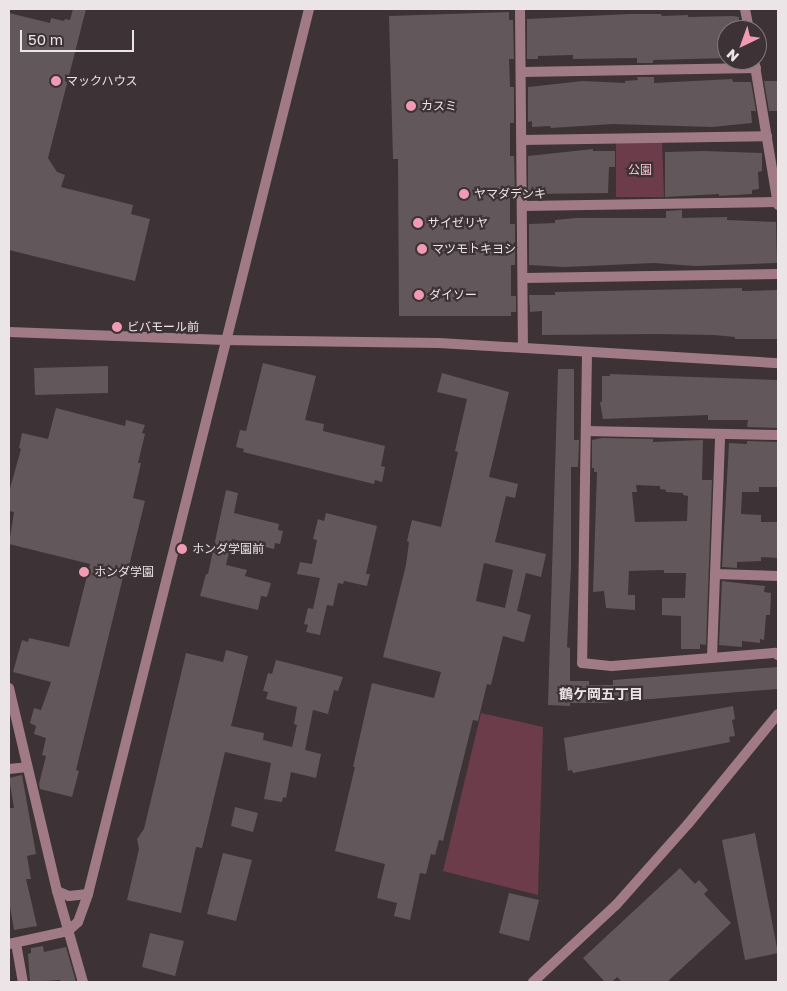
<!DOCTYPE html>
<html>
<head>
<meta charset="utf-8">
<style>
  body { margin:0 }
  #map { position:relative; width:787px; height:991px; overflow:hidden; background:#3d3235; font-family:"Golos Text","Noto Sans JP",sans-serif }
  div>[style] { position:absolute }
  .green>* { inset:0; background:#6c3c4b }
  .building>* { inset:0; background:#62575a }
  .minor>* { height:10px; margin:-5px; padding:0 5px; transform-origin:5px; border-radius:5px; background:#a07b85 }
  .tertiary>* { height:10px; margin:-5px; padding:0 5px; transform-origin:5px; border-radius:5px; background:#a07b85 }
  .dots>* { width:14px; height:14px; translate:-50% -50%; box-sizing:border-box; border:2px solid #3d3235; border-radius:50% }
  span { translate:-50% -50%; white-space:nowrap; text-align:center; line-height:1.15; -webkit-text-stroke:4.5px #3d3235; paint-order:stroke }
  .poi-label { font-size:12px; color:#ece5e7 }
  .left { translate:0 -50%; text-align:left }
  .park-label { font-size:12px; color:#f6c8d4 }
  .neighbourhood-label { font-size:14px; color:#ece5e7; font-weight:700 }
  .frame { position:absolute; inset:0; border:10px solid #ece5e7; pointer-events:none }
  .north { position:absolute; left:717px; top:20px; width:50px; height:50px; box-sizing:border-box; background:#3d3235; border:1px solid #837a7c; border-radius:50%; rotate:222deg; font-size:14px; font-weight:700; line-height:20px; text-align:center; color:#ece5e7 }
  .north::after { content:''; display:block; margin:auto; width:18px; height:22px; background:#f19ab4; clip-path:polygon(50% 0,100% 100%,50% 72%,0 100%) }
  .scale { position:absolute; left:20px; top:30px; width:114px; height:22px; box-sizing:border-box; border:2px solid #ece5e7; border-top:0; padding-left:6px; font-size:15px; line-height:18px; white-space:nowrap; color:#ece5e7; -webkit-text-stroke:4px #3d3235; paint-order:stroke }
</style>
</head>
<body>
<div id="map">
  <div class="green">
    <div style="clip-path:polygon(662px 141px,664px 197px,616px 197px,616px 142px)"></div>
    <div style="clip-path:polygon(481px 713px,543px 727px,538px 895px,443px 871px)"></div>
  </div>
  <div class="building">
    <div style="clip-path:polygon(73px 9px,86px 9px,48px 158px,57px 172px,65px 175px,61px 187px,133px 205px,131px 214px,150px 219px,135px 281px,9px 250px,9px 13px,50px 23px,51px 18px,64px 21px,65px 19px,70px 20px)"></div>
    <div style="clip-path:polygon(509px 12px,509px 20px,513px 20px,514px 59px,509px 59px,510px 87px,514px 87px,514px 123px,510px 123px,510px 156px,514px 156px,515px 192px,510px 192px,510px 224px,515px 224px,515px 265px,511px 265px,511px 296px,516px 296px,516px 312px,511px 312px,511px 316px,399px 316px,398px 159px,393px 159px,389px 16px)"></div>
    <div style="clip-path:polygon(629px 14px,661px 14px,662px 16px,688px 15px,688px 17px,733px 16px,739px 17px,739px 29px,727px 30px,727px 58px,653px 60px,653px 63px,637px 63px,637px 58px,573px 59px,573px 55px,538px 56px,538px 59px,527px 59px,527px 19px)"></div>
    <div style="clip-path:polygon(637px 77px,654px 77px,654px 83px,732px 79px,733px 82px,751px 82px,756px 111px,751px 111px,752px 123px,712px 127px,613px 124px,551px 128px,550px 126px,532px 127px,532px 121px,528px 122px,528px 87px,583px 81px,625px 83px,625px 81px,638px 80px)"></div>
    <div style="clip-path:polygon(764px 81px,778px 81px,778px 111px,769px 111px)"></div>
    <div style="clip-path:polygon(593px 149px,593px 151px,615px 151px,615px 167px,609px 167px,608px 193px,533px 194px,533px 192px,528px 192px,528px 156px)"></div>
    <div style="clip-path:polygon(703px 151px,762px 153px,762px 171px,758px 172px,759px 189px,752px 190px,752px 194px,719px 196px,719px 194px,665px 197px,665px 152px)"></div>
    <div style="clip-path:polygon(682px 210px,682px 218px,727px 217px,727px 220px,776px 222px,777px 263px,695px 266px,654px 263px,565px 267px,529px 265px,529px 224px,555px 223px,555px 220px,576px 218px,666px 218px,666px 211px)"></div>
    <div style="clip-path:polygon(742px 288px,742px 291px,778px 290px,778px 339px,735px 339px,735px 337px,714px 335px,657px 334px,542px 335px,542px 311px,530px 312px,529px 295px,555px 295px,555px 292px)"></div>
    <div style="clip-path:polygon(263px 363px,316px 376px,305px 420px,324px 424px,323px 431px,385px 446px,381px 466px,385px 467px,382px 482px,375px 480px,374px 484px,243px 452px,244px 449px,236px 447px,240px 430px,246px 431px)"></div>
    <div style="clip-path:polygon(108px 366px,108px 393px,35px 395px,34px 368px)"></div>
    <div style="clip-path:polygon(558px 369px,574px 369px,574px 440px,579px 440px,578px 467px,571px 467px,571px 568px,567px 647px,570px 648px,570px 681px,589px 681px,589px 685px,613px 685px,613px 680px,778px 667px,778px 689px,601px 703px,570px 703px,570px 706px,548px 705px)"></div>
    <div style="clip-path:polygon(evenodd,442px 373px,509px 392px,489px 477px,518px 484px,515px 498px,506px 496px,495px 542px,546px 554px,541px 577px,526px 573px,517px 611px,531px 615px,524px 642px,503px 636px,491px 685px,487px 684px,478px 721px,473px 720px,443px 841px,439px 840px,435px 855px,431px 854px,426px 874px,420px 873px,410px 920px,394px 916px,397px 903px,377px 898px,385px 864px,335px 851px,355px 767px,353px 767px,372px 683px,434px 698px,441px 672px,383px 657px,406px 565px,409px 542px,407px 541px,412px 520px,441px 527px,458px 452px,455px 451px,467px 399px,437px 392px,442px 373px,484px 563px,513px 570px,505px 608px,476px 601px,484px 563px)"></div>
    <div style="clip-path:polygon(610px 374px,778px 380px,778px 428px,747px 427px,748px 420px,708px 420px,708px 415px,603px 419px,600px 402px,602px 402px,602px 376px,610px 376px)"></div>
    <div style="clip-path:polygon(56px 408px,125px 426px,126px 420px,145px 425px,142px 433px,145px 434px,138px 463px,141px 463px,133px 498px,145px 501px,127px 574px,124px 573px,76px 770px,79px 771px,72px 797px,40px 789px,39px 784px,46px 756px,42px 755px,46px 738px,34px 734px,36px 726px,30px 723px,34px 708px,41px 710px,51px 682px,13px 672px,22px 640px,28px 642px,29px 638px,69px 647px,90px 564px,9px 544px,14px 512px,9px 511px,9px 492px,21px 449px,19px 448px,22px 433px,48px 439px)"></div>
    <div style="clip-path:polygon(evenodd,602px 438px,653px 439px,653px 442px,703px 440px,702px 480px,712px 480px,706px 645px,700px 644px,700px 649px,681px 649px,681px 616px,662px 615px,662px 598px,685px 598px,686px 573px,664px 573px,664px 570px,629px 571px,628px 595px,635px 595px,635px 610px,606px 608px,604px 591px,593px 592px,597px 472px,594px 472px,594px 468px,592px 468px,592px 440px,602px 438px,636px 485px,660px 486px,660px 489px,666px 490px,666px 492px,683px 493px,683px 495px,688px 496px,687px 521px,635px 522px,632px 492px,637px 492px,636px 485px)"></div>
    <div style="clip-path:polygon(747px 441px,778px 442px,778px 487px,759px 487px,759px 492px,742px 492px,741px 514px,761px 515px,761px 522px,778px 522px,778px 558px,761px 557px,761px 561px,737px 562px,737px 568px,722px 567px,729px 443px,747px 444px)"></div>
    <div style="clip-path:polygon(226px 490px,238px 493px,234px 513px,279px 524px,278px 530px,283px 531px,280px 544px,275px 543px,274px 549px,232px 539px,226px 565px,247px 570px,245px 576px,271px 583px,267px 597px,261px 596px,258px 610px,200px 596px,206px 574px,208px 574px)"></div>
    <div style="clip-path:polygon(326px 513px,377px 526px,366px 574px,370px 574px,367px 586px,344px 581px,343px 584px,338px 583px,333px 606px,327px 605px,320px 635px,306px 632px,308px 625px,304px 624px,308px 608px,313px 609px,320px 578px,297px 574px,300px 562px,312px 564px,317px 540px,313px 539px,318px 519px,324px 521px)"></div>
    <div style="clip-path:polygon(722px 581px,765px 586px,764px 592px,771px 593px,770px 615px,766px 615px,764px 640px,760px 639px,760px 643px,742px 641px,742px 647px,719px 645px)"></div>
    <div style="clip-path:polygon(226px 650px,248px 656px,231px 726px,264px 733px,263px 740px,292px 747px,297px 725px,294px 724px,297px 707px,266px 699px,268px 692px,263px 691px,268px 673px,272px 674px,276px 660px,343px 677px,338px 691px,334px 690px,328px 714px,313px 710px,305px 750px,321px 754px,316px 778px,291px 772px,286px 798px,283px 797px,282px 802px,264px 799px,271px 763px,225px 752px,202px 848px,196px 847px,181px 913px,127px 900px,139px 849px,137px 839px,144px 829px,186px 653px,223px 662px)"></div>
    <div style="clip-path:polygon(733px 706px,735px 719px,732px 720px,735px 736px,729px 737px,730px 742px,573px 773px,572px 770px,568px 771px,564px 738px)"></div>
    <div style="clip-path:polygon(22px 775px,36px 854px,27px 856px,31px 879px,26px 879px,37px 926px,14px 930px,9px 901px,9px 808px,14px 808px,9px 778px)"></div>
    <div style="clip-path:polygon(235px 807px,258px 813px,253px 832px,231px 826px)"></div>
    <div style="clip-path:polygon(755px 833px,778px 953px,745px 960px,722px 840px)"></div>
    <div style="clip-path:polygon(223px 853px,252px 860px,236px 921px,207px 914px)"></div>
    <div style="clip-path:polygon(680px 868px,695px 884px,699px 880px,708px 890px,704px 894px,731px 923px,667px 982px,622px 982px,617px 977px,612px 982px,605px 982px,583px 958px)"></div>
    <div style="clip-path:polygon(509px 893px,539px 900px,529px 941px,499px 933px)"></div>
    <div style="clip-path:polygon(150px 933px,184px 941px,175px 976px,142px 967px)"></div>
    <div style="clip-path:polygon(43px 946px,44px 952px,66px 947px,76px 982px,61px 982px,60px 980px,30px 982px,28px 954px,31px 953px,31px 948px)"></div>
  </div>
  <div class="minor">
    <div style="left:520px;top:9px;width:339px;rotate:89.5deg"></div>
    <div style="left:745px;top:9px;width:21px;rotate:79deg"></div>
    <div style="left:754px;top:60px;width:147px;rotate:80.6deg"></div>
    <div style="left:522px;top:72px;width:234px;rotate:-1deg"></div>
    <div style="left:522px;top:140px;width:245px;rotate:-0.9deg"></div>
    <div style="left:523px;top:206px;width:254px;rotate:-0.9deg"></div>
    <div style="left:524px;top:278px;width:254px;rotate:-0.9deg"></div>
    <div style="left:587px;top:353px;width:310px;rotate:90.9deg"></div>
    <div style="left:582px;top:663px;width:30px;rotate:6deg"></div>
    <div style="left:612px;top:666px;width:164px;rotate:-4.6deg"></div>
    <div style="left:775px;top:653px;width:4px;rotate:34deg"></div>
    <div style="left:586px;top:431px;width:192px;rotate:1.2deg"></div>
    <div style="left:715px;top:574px;width:63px;rotate:1.8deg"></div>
    <div style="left:712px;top:657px;width:222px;rotate:-87.9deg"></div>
    <div style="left:9px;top:688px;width:209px;rotate:76.7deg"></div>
    <div style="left:57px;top:891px;width:95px;rotate:74.1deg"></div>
    <div style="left:9px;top:769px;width:18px;rotate:-6deg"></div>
    <div style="left:57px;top:891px;width:13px;rotate:23deg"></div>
    <div style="left:69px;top:896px;width:19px;rotate:-6deg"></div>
    <div style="left:16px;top:943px;width:40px;rotate:80deg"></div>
    <div style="left:9px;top:944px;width:60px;rotate:-12.4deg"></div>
  </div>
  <div class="tertiary">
    <div style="left:9px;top:332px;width:216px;rotate:2.1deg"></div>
    <div style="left:225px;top:340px;width:214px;rotate:0.8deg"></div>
    <div style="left:439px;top:343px;width:340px;rotate:3.4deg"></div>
    <div style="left:68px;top:931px;width:13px;rotate:-42deg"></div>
    <div style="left:78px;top:922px;width:30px;rotate:-70deg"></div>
    <div style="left:88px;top:894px;width:912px;rotate:-75.98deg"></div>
    <div style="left:533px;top:982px;width:113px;rotate:-42.9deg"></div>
    <div style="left:616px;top:905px;width:108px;rotate:-48.4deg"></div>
    <div style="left:688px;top:824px;width:142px;rotate:-50.7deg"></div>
  </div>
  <div class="dots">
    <div style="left:56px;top:81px;background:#f19ab4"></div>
    <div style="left:411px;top:106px;background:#f19ab4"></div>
    <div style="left:464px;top:194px;background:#f19ab4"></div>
    <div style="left:418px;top:223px;background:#f19ab4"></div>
    <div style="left:422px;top:249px;background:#f19ab4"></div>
    <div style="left:419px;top:295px;background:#f19ab4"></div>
    <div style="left:117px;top:327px;background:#f19ab4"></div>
    <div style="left:182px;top:549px;background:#f19ab4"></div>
    <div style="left:84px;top:572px;background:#f19ab4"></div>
  </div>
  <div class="poi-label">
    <span class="left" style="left:66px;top:81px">マックハウス</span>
    <span class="left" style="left:421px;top:106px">カスミ</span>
    <span class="left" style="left:474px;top:194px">ヤマダデンキ</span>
    <span class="left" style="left:428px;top:223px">サイゼリヤ</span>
    <span class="left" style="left:432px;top:249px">マツモトキヨシ</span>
    <span class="left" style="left:429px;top:295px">ダイソー</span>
    <span class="left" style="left:127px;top:327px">ビバモール前</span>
    <span class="left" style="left:192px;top:549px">ホンダ学園前</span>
    <span class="left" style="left:94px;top:572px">ホンダ学園</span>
  </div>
  <div class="park-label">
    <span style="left:640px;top:170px">公園</span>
  </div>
  <div class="neighbourhood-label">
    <span style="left:601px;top:694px">鶴ケ岡五丁目</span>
  </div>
  <div class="frame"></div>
  <div class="north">N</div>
  <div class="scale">50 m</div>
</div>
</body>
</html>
